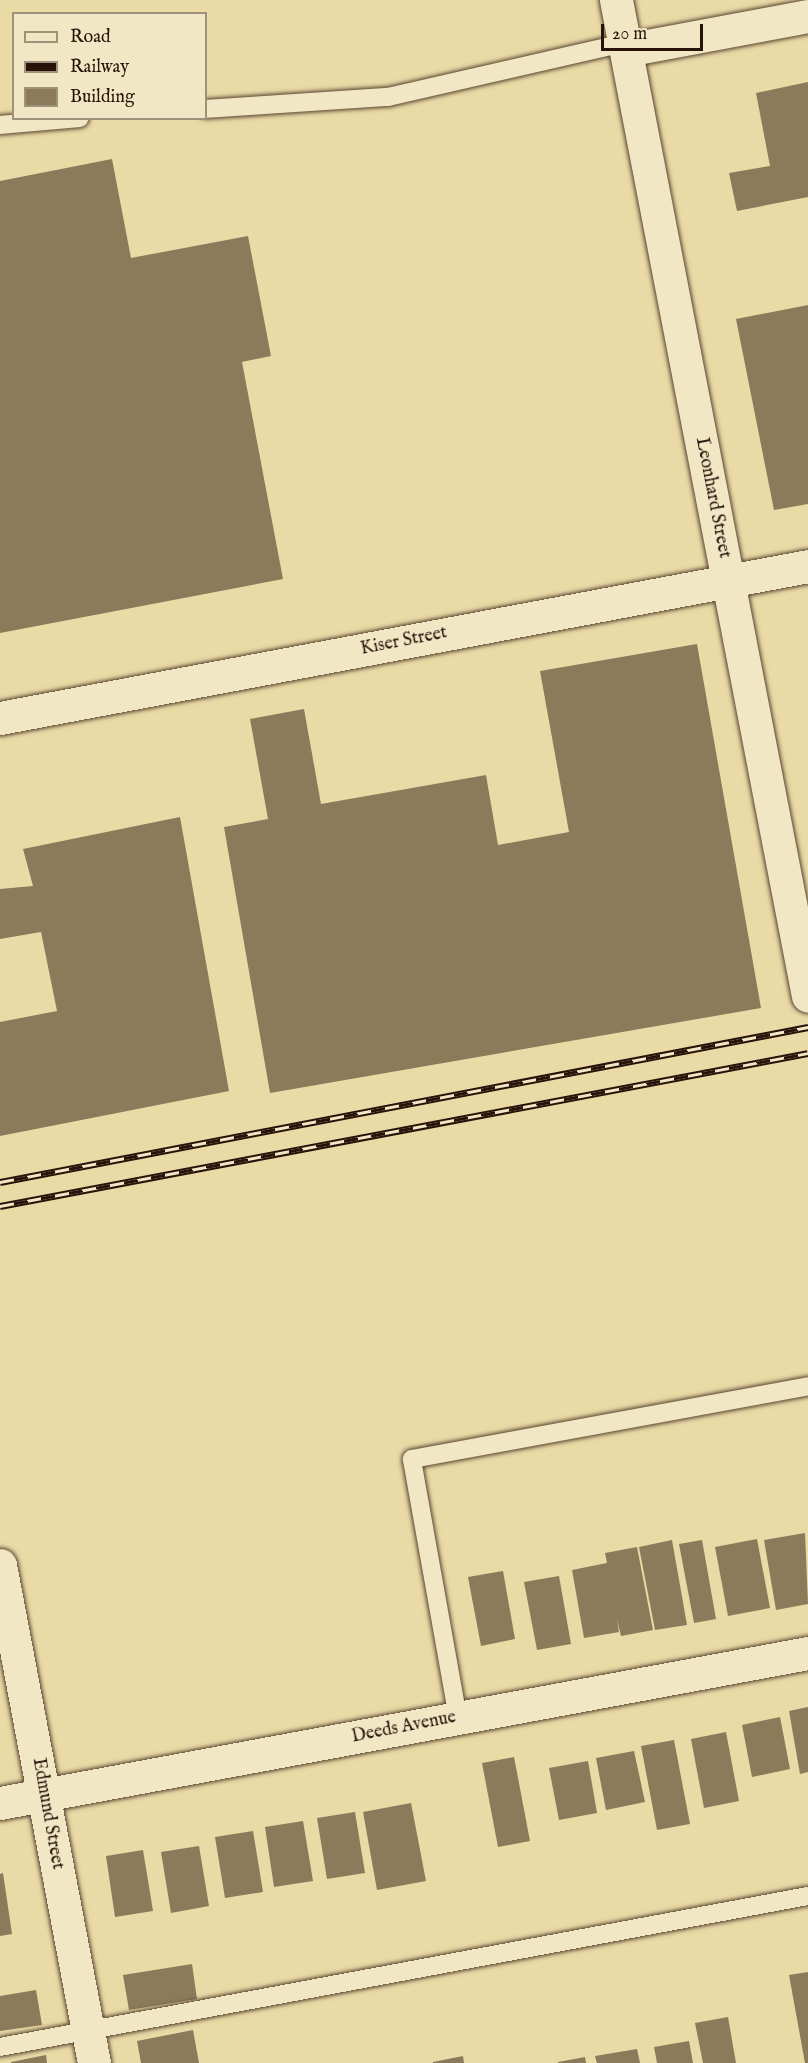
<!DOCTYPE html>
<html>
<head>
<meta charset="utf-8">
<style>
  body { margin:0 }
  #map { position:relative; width:808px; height:2063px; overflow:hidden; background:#eadaa6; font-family:"IM FELL English",serif }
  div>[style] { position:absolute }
  .building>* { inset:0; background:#8c7a5b }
  .roads { filter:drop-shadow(0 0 2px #584531) drop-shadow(0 0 2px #584531) }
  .lane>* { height:18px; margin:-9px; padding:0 9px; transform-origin:9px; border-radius:9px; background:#f1e7c5 }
  .street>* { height:33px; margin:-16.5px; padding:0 16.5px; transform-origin:16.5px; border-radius:16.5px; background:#f1e7c5 }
  .rail>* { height:7px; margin-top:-3.5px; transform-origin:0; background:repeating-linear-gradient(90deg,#f1e7c5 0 14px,#27130a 0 28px); box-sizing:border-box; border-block:2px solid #27130a }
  span { translate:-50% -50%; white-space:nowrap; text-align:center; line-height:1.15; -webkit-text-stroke:4.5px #f1e7c5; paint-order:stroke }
  .street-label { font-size:18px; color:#27130a }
  .legend { position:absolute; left:12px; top:12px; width:195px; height:108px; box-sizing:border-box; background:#f1e7c5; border:2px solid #a0927a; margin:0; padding:8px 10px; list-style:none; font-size:18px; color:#27130a }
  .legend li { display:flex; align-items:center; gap:12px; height:30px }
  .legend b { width:30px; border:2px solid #a0927a }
  .scale { position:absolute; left:601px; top:24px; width:102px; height:27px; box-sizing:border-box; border:3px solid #27130a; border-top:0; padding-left:8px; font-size:18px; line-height:21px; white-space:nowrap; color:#27130a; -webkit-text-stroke:4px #f1e7c5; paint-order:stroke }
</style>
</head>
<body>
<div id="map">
  <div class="building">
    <div style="clip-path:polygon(808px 82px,808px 197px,737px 211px,729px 173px,770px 166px,756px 93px)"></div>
    <div style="clip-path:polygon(112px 159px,131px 258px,248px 236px,271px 356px,242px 362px,283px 579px,0 633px,0 181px)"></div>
    <div style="clip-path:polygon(808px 305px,808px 504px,774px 510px,736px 319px)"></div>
    <div style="clip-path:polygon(697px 644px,761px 1008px,270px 1093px,224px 827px,268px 819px,250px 719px,304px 709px,321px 804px,486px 775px,498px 845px,569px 832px,540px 671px)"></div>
    <div style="clip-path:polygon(180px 817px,229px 1091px,0 1136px,0 1022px,57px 1011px,41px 932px,0 939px,0 889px,33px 886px,23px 849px)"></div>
    <div style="clip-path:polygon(805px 1533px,808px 1604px,776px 1610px,764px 1540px)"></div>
    <div style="clip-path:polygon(757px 1539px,770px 1608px,728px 1616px,715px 1547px)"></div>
    <div style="clip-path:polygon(672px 1540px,687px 1625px,655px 1630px,639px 1547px)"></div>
    <div style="clip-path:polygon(702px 1540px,716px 1619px,694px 1623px,679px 1544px)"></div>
    <div style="clip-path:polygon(637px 1547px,653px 1630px,621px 1636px,617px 1619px,619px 1632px,584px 1638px,572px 1570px,607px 1563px,605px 1553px)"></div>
    <div style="clip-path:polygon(503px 1571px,515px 1639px,481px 1646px,468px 1577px)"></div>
    <div style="clip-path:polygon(559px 1576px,571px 1644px,537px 1650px,524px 1582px)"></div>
    <div style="clip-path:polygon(808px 1707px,808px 1772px,800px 1774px,789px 1711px)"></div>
    <div style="clip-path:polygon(780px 1717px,790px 1769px,752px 1777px,742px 1725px)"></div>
    <div style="clip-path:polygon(726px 1732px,739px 1801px,704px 1808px,691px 1739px)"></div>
    <div style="clip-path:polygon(674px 1740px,690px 1824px,657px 1830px,641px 1746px)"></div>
    <div style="clip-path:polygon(634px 1751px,645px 1802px,606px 1810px,596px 1758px)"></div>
    <div style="clip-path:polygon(514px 1757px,530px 1841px,498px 1847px,482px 1763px)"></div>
    <div style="clip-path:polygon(588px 1761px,597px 1813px,559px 1820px,549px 1768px)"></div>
    <div style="clip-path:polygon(411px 1803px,426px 1881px,377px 1890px,363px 1812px)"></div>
    <div style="clip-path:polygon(355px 1812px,365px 1873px,327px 1879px,317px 1818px)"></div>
    <div style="clip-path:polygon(303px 1821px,313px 1881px,274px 1887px,265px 1827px)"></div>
    <div style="clip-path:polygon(253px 1831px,263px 1892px,225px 1898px,215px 1837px)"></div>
    <div style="clip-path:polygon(199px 1846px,209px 1906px,171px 1913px,161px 1852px)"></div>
    <div style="clip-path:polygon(143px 1850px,153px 1911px,115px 1917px,106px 1856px)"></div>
    <div style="clip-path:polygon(3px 1873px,12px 1934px,0 1936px,0 1874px)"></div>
    <div style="clip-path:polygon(192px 1964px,197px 1999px,129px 2010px,123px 1975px)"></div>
    <div style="clip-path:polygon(808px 1972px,808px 2063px,805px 2063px,789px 1975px)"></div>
    <div style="clip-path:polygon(36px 1990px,42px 2025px,0 2031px,0 1996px)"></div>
    <div style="clip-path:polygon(728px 2017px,736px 2063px,703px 2063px,695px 2023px)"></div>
    <div style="clip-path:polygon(193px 2030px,199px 2063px,141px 2063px,137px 2041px)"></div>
    <div style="clip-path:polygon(689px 2041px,693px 2063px,657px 2063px,654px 2047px)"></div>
    <div style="clip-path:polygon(637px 2049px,640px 2063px,597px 2063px,595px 2056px)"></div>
    <div style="clip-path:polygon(46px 2055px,47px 2063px,11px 2063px,11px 2062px)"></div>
    <div style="clip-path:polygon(463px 2056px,464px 2063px,433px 2063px,433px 2062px)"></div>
    <div style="clip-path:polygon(585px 2057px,586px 2063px,558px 2063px,558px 2062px)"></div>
  </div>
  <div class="roads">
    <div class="lane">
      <div style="left:206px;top:109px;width:182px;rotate:-3.8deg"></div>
      <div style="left:388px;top:97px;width:242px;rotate:-12.9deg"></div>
      <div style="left:0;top:125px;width:80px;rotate:-5deg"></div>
      <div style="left:458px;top:1718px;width:263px;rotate:-100.1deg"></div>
      <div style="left:412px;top:1459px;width:403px;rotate:-10.4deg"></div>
      <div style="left:0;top:2047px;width:822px;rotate:-10.59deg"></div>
    </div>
    <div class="street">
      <div style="left:616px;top:0;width:1014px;rotate:79.09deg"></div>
      <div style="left:626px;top:50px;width:185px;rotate:-10.6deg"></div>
      <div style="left:0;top:718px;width:822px;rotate:-10.65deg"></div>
      <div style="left:0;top:1565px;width:507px;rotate:79.31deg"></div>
      <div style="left:0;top:1803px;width:822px;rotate:-10.52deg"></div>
    </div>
  </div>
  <div class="rail">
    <div style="left:0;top:1182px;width:823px;rotate:-10.86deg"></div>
    <div style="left:0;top:1206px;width:822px;rotate:-10.72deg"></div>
  </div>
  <div class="street-label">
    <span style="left:712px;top:498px;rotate:79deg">Leonhard Street</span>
    <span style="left:404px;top:642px;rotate:-11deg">Kiser Street</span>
    <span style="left:404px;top:1728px;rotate:-11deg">Deeds Avenue</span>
    <span style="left:47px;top:1814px;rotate:80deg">Edmund Street</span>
  </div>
  <ul class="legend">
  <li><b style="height:8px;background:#f1e7c5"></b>Road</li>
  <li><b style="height:8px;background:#27130a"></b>Railway</li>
  <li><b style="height:16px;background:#8c7a5b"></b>Building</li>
  </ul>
  <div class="scale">20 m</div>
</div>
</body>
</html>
